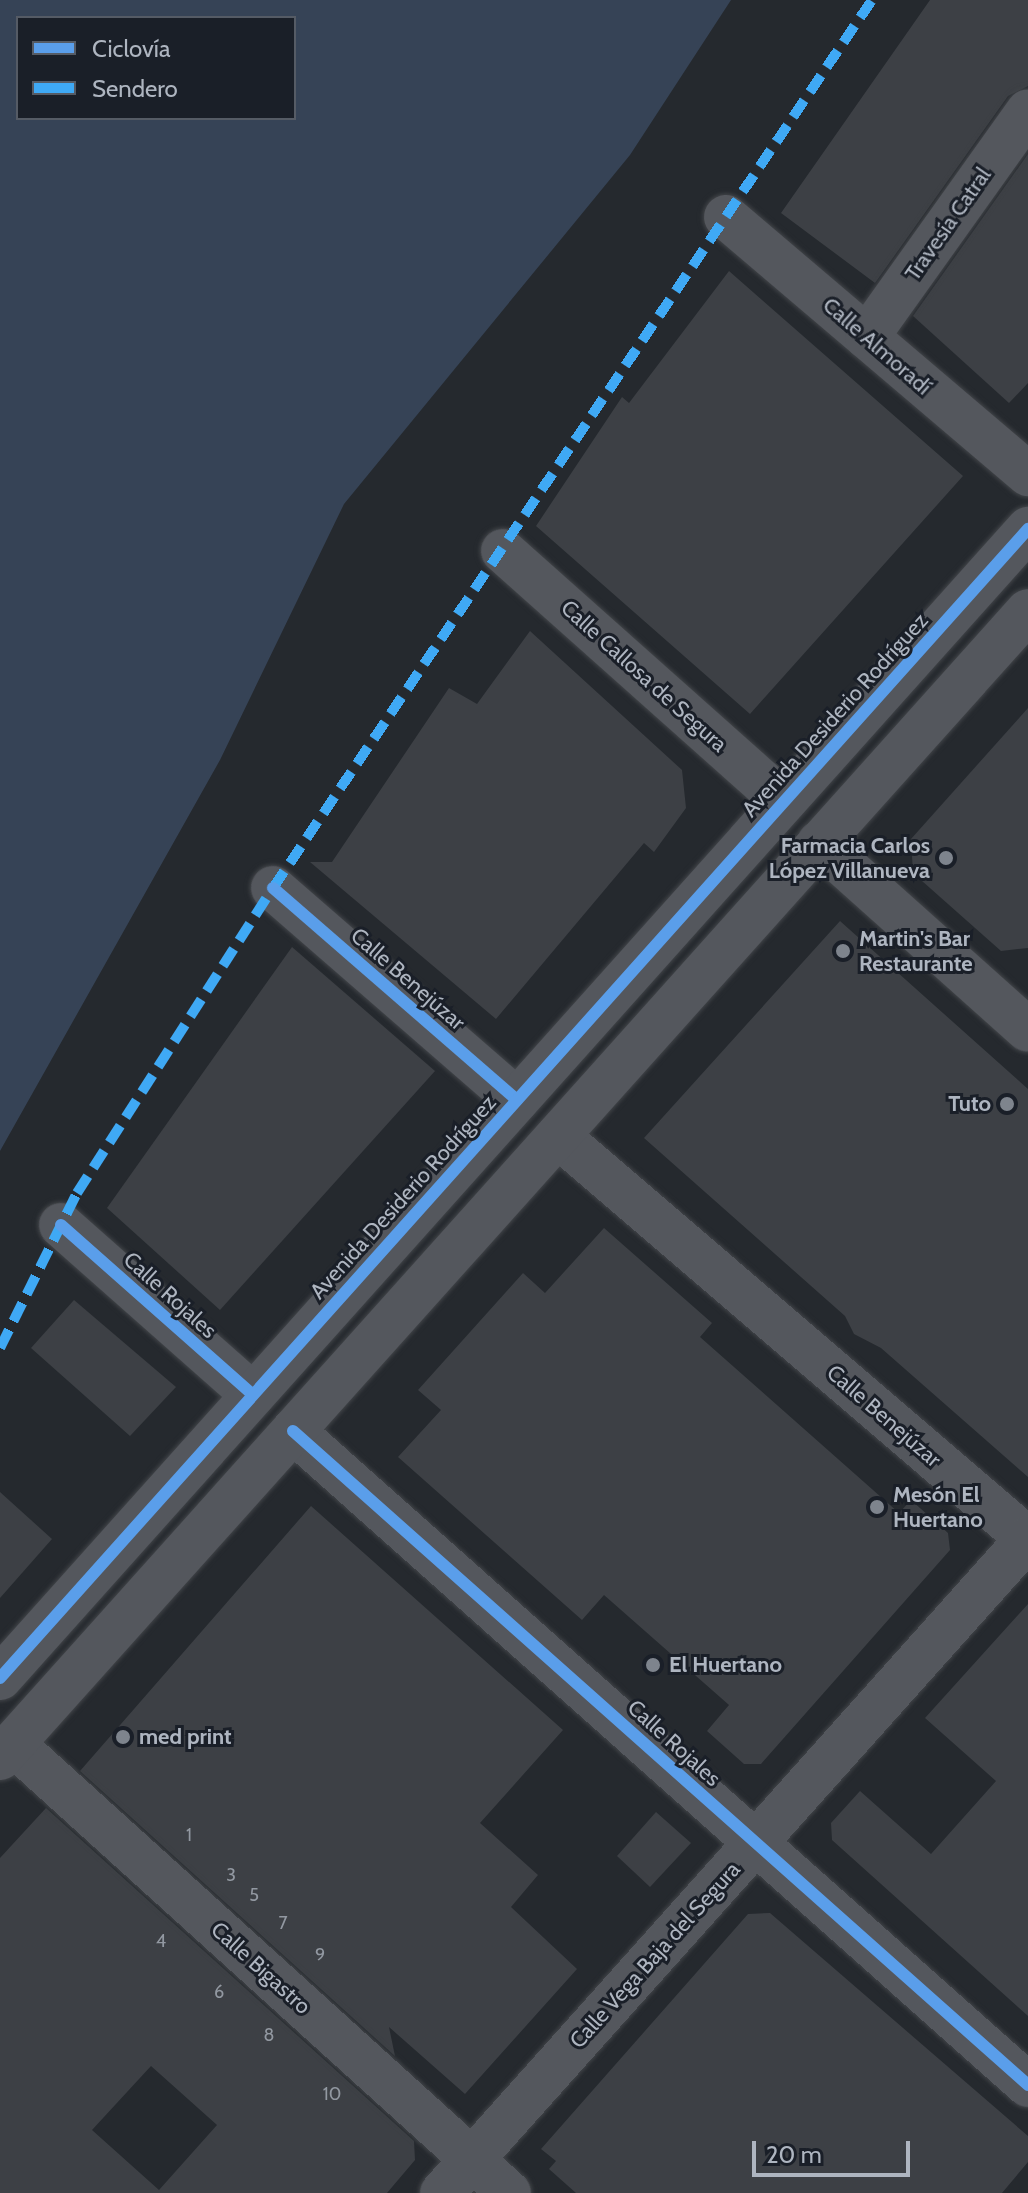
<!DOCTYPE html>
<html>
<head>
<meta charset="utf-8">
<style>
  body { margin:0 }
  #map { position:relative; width:1028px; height:2193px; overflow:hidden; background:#25292e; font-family:Cabin,sans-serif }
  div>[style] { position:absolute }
  .water>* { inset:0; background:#364356 }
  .building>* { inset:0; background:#3d4045 }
  .roads { filter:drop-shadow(0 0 2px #414448) drop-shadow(0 0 2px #414448) }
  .minor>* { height:44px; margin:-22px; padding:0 22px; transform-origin:22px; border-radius:22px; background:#54575d }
  .tertiary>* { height:44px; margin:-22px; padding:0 22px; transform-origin:22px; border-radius:22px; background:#54575d }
  .quiet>* { height:10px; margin-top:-5px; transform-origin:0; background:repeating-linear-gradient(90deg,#3fa9f5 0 20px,transparent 0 30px) }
  .cycleway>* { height:12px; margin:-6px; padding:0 6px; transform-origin:6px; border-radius:6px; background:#5a9eea }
  .dots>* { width:22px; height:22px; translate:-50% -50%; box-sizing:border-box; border:4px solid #1a1f28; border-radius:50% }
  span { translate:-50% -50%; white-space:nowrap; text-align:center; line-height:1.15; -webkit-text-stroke:6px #1a1f28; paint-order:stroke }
  .number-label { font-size:18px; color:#9298a1 }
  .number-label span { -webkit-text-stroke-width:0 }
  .street-label { font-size:22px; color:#aeb5c0 }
  .poi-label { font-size:22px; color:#aeb5c0; font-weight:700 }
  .right { translate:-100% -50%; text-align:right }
  .left { translate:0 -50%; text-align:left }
  .legend { position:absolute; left:16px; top:16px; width:280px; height:104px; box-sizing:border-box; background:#1a1f28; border:2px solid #555b65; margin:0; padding:10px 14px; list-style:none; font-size:24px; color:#aeb5c0 }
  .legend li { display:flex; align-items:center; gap:16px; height:40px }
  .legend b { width:40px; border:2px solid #555b65 }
  .scale { position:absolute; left:752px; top:2141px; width:158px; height:36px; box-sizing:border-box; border:4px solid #aeb5c0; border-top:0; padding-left:10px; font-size:24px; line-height:28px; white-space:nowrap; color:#aeb5c0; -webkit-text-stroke:6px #1a1f28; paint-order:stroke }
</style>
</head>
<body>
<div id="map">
  <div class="water">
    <div style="clip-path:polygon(evenodd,0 0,731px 0,630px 155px,344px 504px,220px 760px,0 1151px,0 0,18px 18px,294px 18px,294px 118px,18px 118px,18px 18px)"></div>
  </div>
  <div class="building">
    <div style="clip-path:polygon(930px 0,1028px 0,1028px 86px,1008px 96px,875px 283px,781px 213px)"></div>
    <div style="clip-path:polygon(1028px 154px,1028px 383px,1009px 403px,913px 316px)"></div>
    <div style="clip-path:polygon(729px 271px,963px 476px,750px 714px,536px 526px,622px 397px,629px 403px)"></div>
    <div style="clip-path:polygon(530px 631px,682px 770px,686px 808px,654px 852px,644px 843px,496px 1019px,310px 862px,332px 862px,449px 688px,477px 704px)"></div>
    <div style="clip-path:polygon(1028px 708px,1028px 948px,1001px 951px,913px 873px,911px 839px)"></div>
    <div style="clip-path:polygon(840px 921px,1028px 1089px,1028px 1477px,881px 1348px,854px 1334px,845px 1316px,644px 1138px)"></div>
    <div style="clip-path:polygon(292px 947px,435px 1071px,220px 1310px,107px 1208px)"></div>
    <div style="clip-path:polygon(604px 1228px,712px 1323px,700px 1337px,899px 1513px,911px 1500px,948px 1533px,950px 1550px,761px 1764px,744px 1764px,707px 1731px,729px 1705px,604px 1595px,582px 1620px,398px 1457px,441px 1410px,418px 1390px,523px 1273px,545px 1293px)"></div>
    <div style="clip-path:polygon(74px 1300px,176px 1387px,130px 1436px,31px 1348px)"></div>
    <div style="clip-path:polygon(0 1492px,52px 1539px,0 1598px)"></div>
    <div style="clip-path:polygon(311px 1506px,563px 1730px,480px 1823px,538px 1875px,511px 1907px,577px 1969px,465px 2094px,389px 2027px,395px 2056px,80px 1771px)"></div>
    <div style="clip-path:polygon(1028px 1604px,1028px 2016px,832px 1840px,831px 1823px,860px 1791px,931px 1854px,996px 1781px,925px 1718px)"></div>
    <div style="clip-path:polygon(evenodd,46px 1808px,414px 2141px,415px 2160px,387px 2193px,0 2193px,0 1858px,46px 1808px,151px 2066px,217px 2125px,159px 2190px,92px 2130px,151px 2066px)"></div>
    <div style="clip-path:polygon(656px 1812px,691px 1843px,650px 1887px,617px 1856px)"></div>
    <div style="clip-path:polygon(770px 1913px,1028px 2136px,1028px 2162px,1002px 2193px,576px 2193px,549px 2169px,556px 2161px,541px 2149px,748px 1914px)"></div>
  </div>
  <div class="roads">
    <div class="minor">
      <div style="left:726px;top:217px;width:397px;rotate:40.4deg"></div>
      <div style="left:867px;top:337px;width:277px;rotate:-54.5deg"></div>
      <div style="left:503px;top:551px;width:376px;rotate:41.7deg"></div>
      <div style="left:819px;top:843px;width:280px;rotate:41.8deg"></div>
      <div style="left:273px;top:888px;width:323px;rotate:41deg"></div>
      <div style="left:558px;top:1136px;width:619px;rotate:40.61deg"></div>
      <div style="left:61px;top:1225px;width:256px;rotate:41.5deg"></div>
      <div style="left:293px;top:1431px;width:984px;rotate:41.66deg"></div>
      <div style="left:13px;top:1744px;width:669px;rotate:42.15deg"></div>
      <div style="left:442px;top:2193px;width:879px;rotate:-48.18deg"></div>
    </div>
    <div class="tertiary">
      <div style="left:0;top:1678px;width:1542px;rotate:-48.18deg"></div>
      <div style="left:0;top:1758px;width:1540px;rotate:-48.13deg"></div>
    </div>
  </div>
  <div class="quiet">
    <div style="left:0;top:1348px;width:173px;rotate:-63.6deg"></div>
    <div style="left:77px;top:1193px;width:363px;rotate:-57.3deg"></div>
    <div style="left:273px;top:888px;width:1071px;rotate:-56deg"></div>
  </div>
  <div class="cycleway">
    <div style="left:273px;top:888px;width:323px;rotate:41deg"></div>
    <div style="left:61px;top:1225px;width:256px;rotate:41.5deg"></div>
    <div style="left:293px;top:1431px;width:984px;rotate:41.66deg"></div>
    <div style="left:0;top:1678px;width:1542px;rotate:-48.18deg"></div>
  </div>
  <div class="dots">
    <div style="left:946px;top:858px;background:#7e848d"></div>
    <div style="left:843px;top:951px;background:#7e848d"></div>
    <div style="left:1007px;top:1104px;background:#7e848d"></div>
    <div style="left:877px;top:1507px;background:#7e848d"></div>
    <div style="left:653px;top:1665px;background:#7e848d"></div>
    <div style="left:123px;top:1737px;background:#7e848d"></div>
  </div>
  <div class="number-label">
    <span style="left:189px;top:1835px">1</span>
    <span style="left:231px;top:1875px">3</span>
    <span style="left:254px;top:1895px">5</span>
    <span style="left:283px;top:1923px">7</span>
    <span style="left:161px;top:1941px">4</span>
    <span style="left:320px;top:1955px">9</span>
    <span style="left:219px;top:1992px">6</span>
    <span style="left:269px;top:2035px">8</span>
    <span style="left:332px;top:2094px">10</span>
  </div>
  <div class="street-label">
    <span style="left:948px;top:224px;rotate:-55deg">Travesía Catral</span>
    <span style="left:877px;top:346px;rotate:41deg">Calle Almoradí</span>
    <span style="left:644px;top:676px;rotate:42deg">Calle Callosa de Segura</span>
    <span style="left:835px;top:715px;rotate:-48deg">Avenida Desiderio Rodríguez</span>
    <span style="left:408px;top:979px;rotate:41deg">Calle Benejúzar</span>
    <span style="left:403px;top:1197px;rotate:-48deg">Avenida Desiderio Rodríguez</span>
    <span style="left:170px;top:1295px;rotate:42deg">Calle Rojales</span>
    <span style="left:884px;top:1416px;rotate:41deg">Calle Benejúzar</span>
    <span style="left:674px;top:1743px;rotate:42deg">Calle Rojales</span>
    <span style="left:655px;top:1955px;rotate:-48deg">Calle Vega Baja del Segura</span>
    <span style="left:261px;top:1968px;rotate:42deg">Calle Bigastro</span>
  </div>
  <div class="poi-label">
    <span class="right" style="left:930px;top:858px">Farmacia Carlos<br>López Villanueva</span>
    <span class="left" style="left:859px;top:951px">Martin's Bar<br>Restaurante</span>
    <span class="right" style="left:991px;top:1104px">Tuto</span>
    <span class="left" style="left:893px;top:1507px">Mesón El<br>Huertano</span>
    <span class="left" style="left:669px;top:1665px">El Huertano</span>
    <span class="left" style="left:139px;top:1737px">med print</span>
  </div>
  <ul class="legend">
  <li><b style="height:10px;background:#5a9eea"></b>Ciclovía</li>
  <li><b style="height:10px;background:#3fa9f5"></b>Sendero</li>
  </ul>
  <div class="scale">20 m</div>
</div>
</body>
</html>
